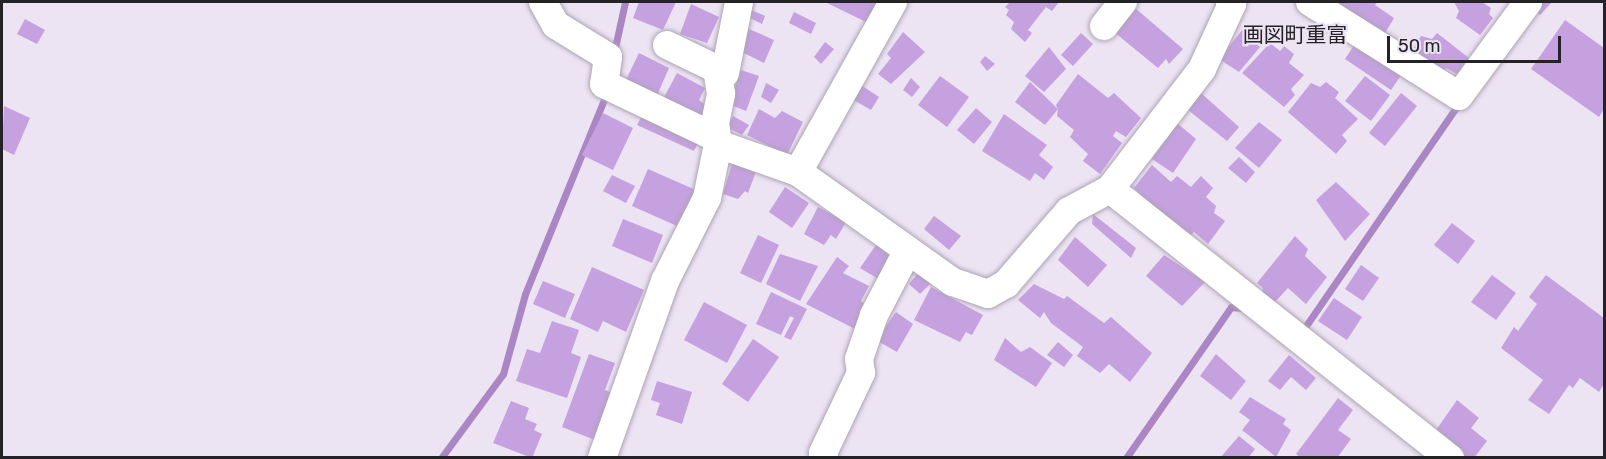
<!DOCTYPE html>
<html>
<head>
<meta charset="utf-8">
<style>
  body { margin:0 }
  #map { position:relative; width:1606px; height:459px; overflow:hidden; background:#ece3f3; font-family:Rubik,"Noto Sans JP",sans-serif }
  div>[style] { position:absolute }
  .stream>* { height:7px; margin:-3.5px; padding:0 3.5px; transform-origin:3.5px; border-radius:3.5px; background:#aa87c4 }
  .building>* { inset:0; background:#c5a1e0 }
  .roads { filter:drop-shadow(0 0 2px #aca3b3) drop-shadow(0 0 2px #aca3b3) }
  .minor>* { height:28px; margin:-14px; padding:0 14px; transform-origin:14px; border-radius:14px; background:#fff }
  span { translate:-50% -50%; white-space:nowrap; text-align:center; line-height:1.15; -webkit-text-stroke:4.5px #ece3f3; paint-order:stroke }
  .quarter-label { font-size:21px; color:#242127 }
  .frame { position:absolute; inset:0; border:3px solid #242127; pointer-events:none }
  .scale { position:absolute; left:1387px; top:36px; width:174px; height:27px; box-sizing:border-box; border:3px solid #242127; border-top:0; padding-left:8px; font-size:18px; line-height:21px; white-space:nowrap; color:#242127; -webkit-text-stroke:4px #ece3f3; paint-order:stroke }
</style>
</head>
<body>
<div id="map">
  <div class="stream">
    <div style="left:614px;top:52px;width:51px;rotate:-77.6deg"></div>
    <div style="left:1301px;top:333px;width:280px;rotate:-55.5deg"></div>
    <div style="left:441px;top:458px;width:104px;rotate:-53.6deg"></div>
    <div style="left:503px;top:374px;width:83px;rotate:-74.6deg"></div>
    <div style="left:525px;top:294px;width:218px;rotate:-67.9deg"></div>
    <div style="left:1126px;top:458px;width:184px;rotate:-55.2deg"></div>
    <div style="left:1231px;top:307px;width:11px;rotate:5deg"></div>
  </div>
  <div class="building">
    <div style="clip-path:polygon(639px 2px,676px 2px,663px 30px,633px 18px)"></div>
    <div style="clip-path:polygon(825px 2px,878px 2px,868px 23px)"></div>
    <div style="clip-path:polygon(1010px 2px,1059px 2px,1052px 11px,1046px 7px,1028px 30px,1032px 33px,1025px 42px,1011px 29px,1014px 22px,1006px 15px,1009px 10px,1005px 7px)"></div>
    <div style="clip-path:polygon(1341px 2px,1377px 2px,1375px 5px,1394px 18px,1385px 33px,1339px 4px)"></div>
    <div style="clip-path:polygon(1454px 2px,1482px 2px,1491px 8px,1489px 14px,1493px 18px,1480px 35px,1456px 18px,1459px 11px)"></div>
    <div style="clip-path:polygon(1541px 2px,1552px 2px,1540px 15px,1534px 11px)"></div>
    <div style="clip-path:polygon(691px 4px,719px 17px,707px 43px,680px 34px)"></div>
    <div style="clip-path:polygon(1135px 8px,1183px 49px,1169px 64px,1166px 59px,1158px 68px,1114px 32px)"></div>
    <div style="clip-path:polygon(749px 9px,765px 16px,762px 24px,746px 16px)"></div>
    <div style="clip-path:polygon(794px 12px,816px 23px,811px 34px,789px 23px)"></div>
    <div style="clip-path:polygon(25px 19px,45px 30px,37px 44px,17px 34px)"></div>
    <div style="clip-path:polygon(1565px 20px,1604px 48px,1604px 109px,1599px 117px,1531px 69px)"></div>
    <div style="clip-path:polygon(1247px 24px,1265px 41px,1239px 72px,1219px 59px)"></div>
    <div style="clip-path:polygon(749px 29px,774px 40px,764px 63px,738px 50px)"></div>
    <div style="clip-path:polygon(903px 32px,925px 52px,891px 84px,878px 74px,891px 58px,887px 54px)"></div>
    <div style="clip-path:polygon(1081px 33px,1093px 44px,1073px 66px,1061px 55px)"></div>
    <div style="clip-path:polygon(1437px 33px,1469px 58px,1457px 74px,1446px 68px,1444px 71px,1413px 49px,1421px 36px,1432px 39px)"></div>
    <div style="clip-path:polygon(1359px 38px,1404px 71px,1391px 90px,1345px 59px)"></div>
    <div style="clip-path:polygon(825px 42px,834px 49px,821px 64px,814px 57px)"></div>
    <div style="clip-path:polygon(1270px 43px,1280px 51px,1284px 46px,1294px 54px,1289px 63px,1304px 75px,1291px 89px,1295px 95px,1284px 107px,1242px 73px)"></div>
    <div style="clip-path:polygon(1049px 47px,1066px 69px,1044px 92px,1025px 76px)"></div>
    <div style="clip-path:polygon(639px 53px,669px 68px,655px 100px,624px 84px)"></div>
    <div style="clip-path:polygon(985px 56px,995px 64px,987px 71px,980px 62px)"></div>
    <div style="clip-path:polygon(741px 70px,759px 76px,746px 111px,729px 104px)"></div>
    <div style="clip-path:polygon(677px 73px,705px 88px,699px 100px,708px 107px,698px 122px,661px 103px)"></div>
    <div style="clip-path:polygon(1078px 74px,1108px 98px,1114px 93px,1141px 118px,1126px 137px,1116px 131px,1113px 136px,1122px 143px,1100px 174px,1083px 161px,1088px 154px,1070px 137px,1074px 130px,1057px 116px,1058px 109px,1045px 125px,1015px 102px,1030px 82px,1058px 109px,1056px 105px)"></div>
    <div style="clip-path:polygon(940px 76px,969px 97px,947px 127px,918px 105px)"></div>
    <div style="clip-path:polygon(1365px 76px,1390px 95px,1371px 121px,1345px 101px)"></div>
    <div style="clip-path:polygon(911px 78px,920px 87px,912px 97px,903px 90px)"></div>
    <div style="clip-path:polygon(855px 81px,879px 97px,871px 110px,845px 95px)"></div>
    <div style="clip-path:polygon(1326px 82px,1339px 92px,1335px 98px,1358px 119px,1342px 135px,1347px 141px,1336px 154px,1288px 112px,1311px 83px,1320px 87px)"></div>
    <div style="clip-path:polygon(766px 83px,779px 90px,771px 103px,761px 97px)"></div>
    <div style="clip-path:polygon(1201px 93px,1239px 127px,1227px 141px,1188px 110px)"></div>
    <div style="clip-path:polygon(1401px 93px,1417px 106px,1385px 146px,1369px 133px)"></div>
    <div style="clip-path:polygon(4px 106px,30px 118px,14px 155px,2px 149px)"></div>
    <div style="clip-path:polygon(976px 108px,992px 122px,974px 144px,957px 130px)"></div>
    <div style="clip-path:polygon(759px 109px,775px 118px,782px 111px,803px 122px,787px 155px,747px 135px)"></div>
    <div style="clip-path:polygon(645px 110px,700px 139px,694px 151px,637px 125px)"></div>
    <div style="clip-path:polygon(603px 113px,633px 128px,613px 170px,582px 155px)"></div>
    <div style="clip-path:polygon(1004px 114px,1047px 145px,1039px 155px,1053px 167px,1044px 180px,1035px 173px,1030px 181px,982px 151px)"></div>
    <div style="clip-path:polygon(733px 116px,749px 125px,742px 135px,727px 127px)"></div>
    <div style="clip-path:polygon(1259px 122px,1282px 140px,1259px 168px,1235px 148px)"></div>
    <div style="clip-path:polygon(1177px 123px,1196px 139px,1173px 173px,1152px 159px)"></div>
    <div style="clip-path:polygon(1239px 157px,1255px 172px,1246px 183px,1228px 168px)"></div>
    <div style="clip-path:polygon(733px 161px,757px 169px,748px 193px,745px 191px,738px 199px,723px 194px)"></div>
    <div style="clip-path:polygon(1152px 165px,1171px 182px,1177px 176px,1191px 187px,1201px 176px,1213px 188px,1206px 197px,1216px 206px,1214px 213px,1225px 221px,1208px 244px,1194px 232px,1187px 239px,1134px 188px)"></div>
    <div style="clip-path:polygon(648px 169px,698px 191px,685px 220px,681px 218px,677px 226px,632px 206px)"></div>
    <div style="clip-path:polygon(612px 175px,635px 186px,626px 203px,603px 191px)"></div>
    <div style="clip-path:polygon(1336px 182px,1370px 214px,1345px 241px,1316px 200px)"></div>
    <div style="clip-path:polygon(785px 187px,809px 203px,792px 228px,769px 212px)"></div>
    <div style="clip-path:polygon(818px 207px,846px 222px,836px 239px,831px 235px,824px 245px,804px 234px)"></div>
    <div style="clip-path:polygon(1093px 214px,1136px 248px,1131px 258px,1092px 224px)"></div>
    <div style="clip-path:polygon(934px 216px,961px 236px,949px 250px,924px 229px)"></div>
    <div style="clip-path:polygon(623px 219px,663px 235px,652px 263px,612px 246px)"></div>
    <div style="clip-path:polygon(1452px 223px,1475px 241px,1458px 264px,1434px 245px)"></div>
    <div style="clip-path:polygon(758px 235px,779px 245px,761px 283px,740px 273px)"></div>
    <div style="clip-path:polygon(1295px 236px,1308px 249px,1305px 256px,1327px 277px,1306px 304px,1288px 288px,1274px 303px,1262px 294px,1263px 288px,1257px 283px)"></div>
    <div style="clip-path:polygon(1075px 237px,1107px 265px,1088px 287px,1058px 260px)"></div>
    <div style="clip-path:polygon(876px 245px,894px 259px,880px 280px,860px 268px)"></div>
    <div style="clip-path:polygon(780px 254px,818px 266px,800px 301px,766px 284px)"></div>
    <div style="clip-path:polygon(1164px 255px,1205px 282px,1182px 306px,1146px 276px)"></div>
    <div style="clip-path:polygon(837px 257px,849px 266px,843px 273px,869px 286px,861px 301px,868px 307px,857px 330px,806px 304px)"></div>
    <div style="clip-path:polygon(1361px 265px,1379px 278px,1363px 301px,1345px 289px)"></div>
    <div style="clip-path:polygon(592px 267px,644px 290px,626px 332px,603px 321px,598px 332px,570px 319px)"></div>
    <div style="clip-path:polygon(918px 273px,932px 282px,920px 294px,909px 284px)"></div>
    <div style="clip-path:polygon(1492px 275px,1516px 293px,1496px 320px,1471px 302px)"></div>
    <div style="clip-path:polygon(1546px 275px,1604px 318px,1604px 384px,1599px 392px,1580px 378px,1573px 388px,1569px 385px,1549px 414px,1528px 400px,1543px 380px,1501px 348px,1514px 327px,1518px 331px,1537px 304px,1529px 297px)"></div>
    <div style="clip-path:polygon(543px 281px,575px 294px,565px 318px,533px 304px)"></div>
    <div style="clip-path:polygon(1034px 284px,1064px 299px,1067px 296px,1104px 323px,1111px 317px,1152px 353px,1130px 382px,1109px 364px,1100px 373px,1077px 356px,1083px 347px,1051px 323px,1044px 312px,1040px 318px,1018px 300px)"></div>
    <div style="clip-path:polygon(931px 287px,983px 315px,972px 335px,966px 332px,960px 342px,914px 320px)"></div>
    <div style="clip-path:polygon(771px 292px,807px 309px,791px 340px,784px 337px,794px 318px,790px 316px,781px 335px,756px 324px)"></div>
    <div style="clip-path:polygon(1334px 298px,1362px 317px,1347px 340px,1318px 321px)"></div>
    <div style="clip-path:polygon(704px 302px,747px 325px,727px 363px,684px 340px)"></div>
    <div style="clip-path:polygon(896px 312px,913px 324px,897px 352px,876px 340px)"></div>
    <div style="clip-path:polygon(552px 321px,579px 330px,571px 353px,581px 357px,567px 398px,516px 381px,527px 349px,540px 353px)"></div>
    <div style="clip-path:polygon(1005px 338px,1021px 352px,1030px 347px,1052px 363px,1036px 387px,994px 360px)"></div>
    <div style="clip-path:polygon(753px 339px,779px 357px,748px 402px,722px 384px)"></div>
    <div style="clip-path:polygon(1058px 342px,1073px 355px,1064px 367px,1047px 355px)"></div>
    <div style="clip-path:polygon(589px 354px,615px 363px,605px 390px,618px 395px,600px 442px,562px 427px)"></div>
    <div style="clip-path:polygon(1216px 354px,1246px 381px,1231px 400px,1200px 376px)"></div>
    <div style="clip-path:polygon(1289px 355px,1316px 378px,1306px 390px,1291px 377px,1280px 390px,1268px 381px)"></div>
    <div style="clip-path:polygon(657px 381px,692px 392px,682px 424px,656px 415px,660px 403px,651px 400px)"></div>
    <div style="clip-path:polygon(1250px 397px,1286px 419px,1283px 424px,1291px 430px,1276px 457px,1242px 430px,1250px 420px,1239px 412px)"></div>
    <div style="clip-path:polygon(1338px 398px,1353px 410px,1338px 430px,1351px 439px,1337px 458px,1301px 458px,1296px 454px)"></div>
    <div style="clip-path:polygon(1457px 400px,1479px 418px,1471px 428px,1487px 441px,1474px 458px,1464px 458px,1432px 436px)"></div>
    <div style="clip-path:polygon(511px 401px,529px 408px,525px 419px,537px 424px,534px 430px,542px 434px,532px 458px,493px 443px)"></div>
    <div style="clip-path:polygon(1239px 436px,1255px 449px,1248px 458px,1220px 458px)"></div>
  </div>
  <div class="roads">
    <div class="minor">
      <div style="left:543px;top:2px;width:26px;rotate:61deg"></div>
      <div style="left:556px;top:25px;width:61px;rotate:31.6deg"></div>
      <div style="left:608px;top:57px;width:27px;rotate:98deg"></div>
      <div style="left:604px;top:84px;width:125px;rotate:25.5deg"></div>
      <div style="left:1310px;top:2px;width:176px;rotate:32.2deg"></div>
      <div style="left:1459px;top:96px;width:117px;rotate:-53.7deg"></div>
      <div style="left:1104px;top:26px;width:31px;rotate:-52deg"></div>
      <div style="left:667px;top:45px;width:64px;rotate:25.8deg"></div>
      <div style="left:725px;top:73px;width:72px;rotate:-78.8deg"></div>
      <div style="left:718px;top:144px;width:85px;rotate:19.3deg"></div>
      <div style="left:798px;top:172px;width:190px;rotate:35.4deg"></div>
      <div style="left:953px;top:282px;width:37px;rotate:19deg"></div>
      <div style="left:988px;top:294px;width:21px;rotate:-29deg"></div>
      <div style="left:1006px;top:284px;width:96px;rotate:-49.2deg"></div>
      <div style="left:1069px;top:211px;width:47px;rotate:-28.2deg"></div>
      <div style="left:1110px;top:189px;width:434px;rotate:38.4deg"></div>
      <div style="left:798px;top:172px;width:195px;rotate:-60.8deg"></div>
      <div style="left:1110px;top:189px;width:151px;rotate:-52.5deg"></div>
      <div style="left:1202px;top:69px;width:72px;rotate:-65.2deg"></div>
      <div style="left:1232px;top:4px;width:3px;rotate:-135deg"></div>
      <div style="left:602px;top:458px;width:188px;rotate:-70.4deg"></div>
      <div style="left:665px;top:281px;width:93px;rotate:-63.2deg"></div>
      <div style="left:707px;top:198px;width:55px;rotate:-78.5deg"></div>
      <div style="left:718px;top:144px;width:21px;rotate:-98deg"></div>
      <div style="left:715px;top:123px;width:30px;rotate:-78deg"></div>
      <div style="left:721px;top:94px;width:26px;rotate:-99deg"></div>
      <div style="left:824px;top:458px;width:5px;rotate:-101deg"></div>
      <div style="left:823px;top:453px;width:89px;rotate:-64.6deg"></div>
      <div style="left:861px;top:373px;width:14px;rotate:-98deg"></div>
      <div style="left:859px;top:359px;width:46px;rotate:-71.2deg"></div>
      <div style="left:874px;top:315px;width:73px;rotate:-62.4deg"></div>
    </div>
  </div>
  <div class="quarter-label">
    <span style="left:1295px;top:35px">画図町重富</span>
  </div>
  <div class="frame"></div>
  <div class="scale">50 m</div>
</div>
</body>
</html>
